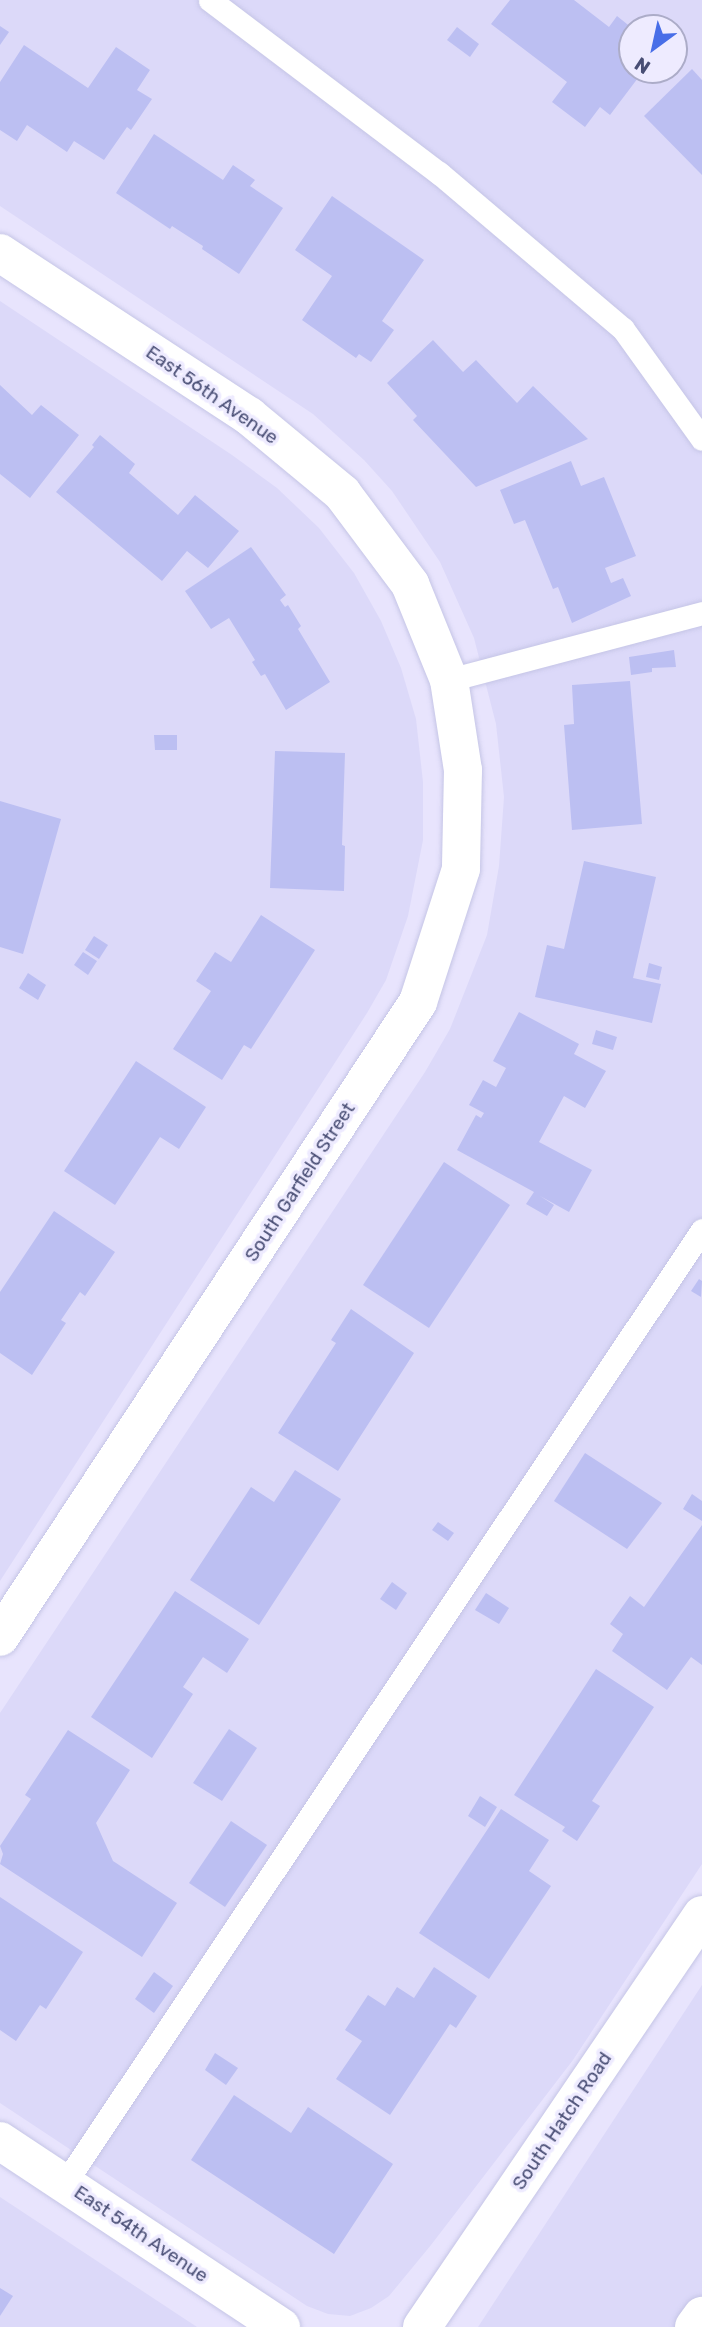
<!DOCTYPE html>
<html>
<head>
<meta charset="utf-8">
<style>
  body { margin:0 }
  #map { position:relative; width:702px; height:2327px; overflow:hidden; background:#e8e4fd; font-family:Rubik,sans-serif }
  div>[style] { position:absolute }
  .residential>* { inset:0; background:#dcd9f9 }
  .building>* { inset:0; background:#bcbff2 }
  .roads { filter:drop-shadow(0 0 2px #c5c5e6) drop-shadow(0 0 2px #c5c5e6) }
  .service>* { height:23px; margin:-11.5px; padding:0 11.5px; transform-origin:11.5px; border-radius:11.5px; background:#fff }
  .minor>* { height:38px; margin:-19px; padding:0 19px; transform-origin:19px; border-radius:19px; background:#fff }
  .secondary>* { height:38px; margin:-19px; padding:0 19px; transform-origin:19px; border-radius:19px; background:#fff }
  span { translate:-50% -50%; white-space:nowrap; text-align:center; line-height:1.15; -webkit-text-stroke:7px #eeebff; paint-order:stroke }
  .street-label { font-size:19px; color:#494e75 }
  .north { position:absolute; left:618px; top:14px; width:70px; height:70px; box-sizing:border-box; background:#eeebff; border:2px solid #acacc8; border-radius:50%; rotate:213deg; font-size:19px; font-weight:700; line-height:28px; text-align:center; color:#494e75 }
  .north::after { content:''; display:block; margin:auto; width:24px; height:32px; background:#486ee8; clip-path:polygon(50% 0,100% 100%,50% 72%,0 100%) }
</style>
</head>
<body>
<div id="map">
  <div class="residential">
    <div style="clip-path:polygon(evenodd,0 0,702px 0,702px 1864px,573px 2060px,431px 2245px,389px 2296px,371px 2308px,350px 2316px,328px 2314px,307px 2306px,0 2103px,0 1713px,425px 1072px,450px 1029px,487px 935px,499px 866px,504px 797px,496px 724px,474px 638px,440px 562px,392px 491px,364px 460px,313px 414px,0 206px,0 0,632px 28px,674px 28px,674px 70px,632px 70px,632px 28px)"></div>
    <div style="clip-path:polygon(0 301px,232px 455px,277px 488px,319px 528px,354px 573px,381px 621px,401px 668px,416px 719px,423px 782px,423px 840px,408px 916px,386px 980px,367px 1013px,0 1581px)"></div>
    <div style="clip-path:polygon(702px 1985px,702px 2327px,478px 2327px)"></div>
    <div style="clip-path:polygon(0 2197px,197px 2327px,0 2327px)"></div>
  </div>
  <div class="building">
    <div style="clip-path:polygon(510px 0,574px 0,609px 27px,617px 16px,632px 28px,632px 70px,644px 70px,610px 115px,600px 107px,585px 127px,552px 102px,567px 82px,491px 24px)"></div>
    <div style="clip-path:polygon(0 26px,9px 32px,0 45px)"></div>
    <div style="clip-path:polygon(457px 27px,479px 44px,470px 57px,447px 40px)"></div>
    <div style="clip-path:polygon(24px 45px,88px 88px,116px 47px,150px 70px,137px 90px,152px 99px,131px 130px,127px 127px,104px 160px,74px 141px,67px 152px,27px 125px,17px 141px,0 130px,0 82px)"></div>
    <div style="clip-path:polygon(692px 69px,702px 80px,702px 175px,644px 116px)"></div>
    <div style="clip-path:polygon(154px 134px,223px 180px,233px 165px,255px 180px,250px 186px,283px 208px,239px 274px,202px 249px,203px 246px,172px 226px,170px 229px,116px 193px)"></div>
    <div style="clip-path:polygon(332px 196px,424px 260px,382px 321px,394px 330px,371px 362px,359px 354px,356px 358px,302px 320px,332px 276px,295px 250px)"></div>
    <div style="clip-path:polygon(433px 340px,463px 372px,476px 360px,517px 403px,533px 386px,588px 439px,476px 487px,413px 420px,417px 416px,387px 383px)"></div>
    <div style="clip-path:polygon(0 385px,32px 415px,41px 405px,79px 435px,30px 498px,0 474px)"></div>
    <div style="clip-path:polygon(100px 435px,135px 464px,129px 473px,178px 515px,195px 495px,239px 531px,208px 568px,187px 551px,162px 581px,56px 492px,94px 447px,92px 445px)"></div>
    <div style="clip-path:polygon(571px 461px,581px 486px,604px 477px,636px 556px,605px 568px,611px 583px,623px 578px,631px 596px,572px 623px,558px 587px,553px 589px,525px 520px,514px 524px,500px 490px)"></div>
    <div style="clip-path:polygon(251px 547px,286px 595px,280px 600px,285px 607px,288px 605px,301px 626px,298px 629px,330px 682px,286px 710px,265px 674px,261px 676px,252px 662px,255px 660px,229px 618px,211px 629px,185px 591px)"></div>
    <div style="clip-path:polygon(674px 650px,676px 667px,652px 668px,652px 672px,631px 675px,629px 657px)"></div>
    <div style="clip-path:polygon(630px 681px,642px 824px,572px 830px,564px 725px,574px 724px,572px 685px)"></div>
    <div style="clip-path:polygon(154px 735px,177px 735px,177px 750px,155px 750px)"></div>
    <div style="clip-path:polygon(275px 751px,345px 753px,342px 845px,345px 846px,344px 891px,270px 888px)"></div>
    <div style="clip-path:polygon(0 801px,61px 819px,23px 954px,0 947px)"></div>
    <div style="clip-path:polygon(584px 861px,656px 877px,633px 978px,661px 984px,652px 1023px,535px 997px,547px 945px,564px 949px)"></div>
    <div style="clip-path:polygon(261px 915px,315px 950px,251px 1049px,244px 1045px,222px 1080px,173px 1049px,211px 991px,196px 981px,215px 952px,231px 962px)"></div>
    <div style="clip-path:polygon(94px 936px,108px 945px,99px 959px,85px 950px)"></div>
    <div style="clip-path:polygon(83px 952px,97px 961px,88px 975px,74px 965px)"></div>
    <div style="clip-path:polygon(649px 963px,662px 967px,659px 980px,646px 977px)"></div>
    <div style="clip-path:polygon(28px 973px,46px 985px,38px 1000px,19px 988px)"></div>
    <div style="clip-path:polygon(519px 1012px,579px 1044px,574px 1054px,606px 1071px,585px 1108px,564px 1096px,539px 1142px,592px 1170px,569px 1212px,540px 1196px,554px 1205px,547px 1216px,526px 1204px,534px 1192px,457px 1150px,476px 1115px,481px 1118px,484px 1113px,469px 1105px,483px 1080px,496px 1087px,506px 1068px,493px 1061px)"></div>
    <div style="clip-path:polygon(596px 1030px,617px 1037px,613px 1050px,592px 1044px)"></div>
    <div style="clip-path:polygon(136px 1061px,206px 1107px,179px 1149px,160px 1137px,115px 1205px,64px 1171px)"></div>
    <div style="clip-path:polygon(444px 1162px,510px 1205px,429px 1328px,363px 1285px)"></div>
    <div style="clip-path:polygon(54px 1211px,115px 1252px,85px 1296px,80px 1292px,61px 1320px,66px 1323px,32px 1375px,0 1353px,0 1292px)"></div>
    <div style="clip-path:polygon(699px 1279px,702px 1281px,701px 1297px,691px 1291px)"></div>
    <div style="clip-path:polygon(351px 1309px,414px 1353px,338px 1471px,278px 1433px,336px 1343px,331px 1340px)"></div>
    <div style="clip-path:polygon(585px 1453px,662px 1503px,627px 1549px,554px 1501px)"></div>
    <div style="clip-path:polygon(295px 1470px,341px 1499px,259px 1625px,190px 1580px,251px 1487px,274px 1502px)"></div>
    <div style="clip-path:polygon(692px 1494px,702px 1501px,702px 1521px,683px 1509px)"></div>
    <div style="clip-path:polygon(438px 1522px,454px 1533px,448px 1541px,432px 1530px)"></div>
    <div style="clip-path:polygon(702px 1525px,702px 1665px,691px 1657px,667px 1690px,612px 1651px,623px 1634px,610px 1624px,630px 1596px,644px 1607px)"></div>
    <div style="clip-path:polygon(392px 1582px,407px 1593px,396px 1610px,380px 1599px)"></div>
    <div style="clip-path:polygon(175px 1591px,249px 1639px,227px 1673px,203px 1657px,183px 1687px,193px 1694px,152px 1758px,91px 1717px)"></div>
    <div style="clip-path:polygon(486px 1593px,509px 1608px,499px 1624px,475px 1610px)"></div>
    <div style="clip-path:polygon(596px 1669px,654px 1707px,592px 1801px,600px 1806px,577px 1841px,562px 1831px,565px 1827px,514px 1795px)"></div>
    <div style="clip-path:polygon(229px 1729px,257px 1748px,222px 1801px,193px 1783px)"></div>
    <div style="clip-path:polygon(68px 1730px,130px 1770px,96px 1823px,113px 1861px,177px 1903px,142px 1957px,0 1864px,3px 1854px,0 1846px,31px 1799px,25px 1795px)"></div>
    <div style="clip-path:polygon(480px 1796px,497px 1807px,485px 1827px,468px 1816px)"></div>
    <div style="clip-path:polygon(501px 1809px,549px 1840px,529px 1871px,551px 1886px,489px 1979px,419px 1933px)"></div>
    <div style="clip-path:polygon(231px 1821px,267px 1845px,225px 1907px,189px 1883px)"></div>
    <div style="clip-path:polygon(0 1897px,83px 1952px,46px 2009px,40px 2005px,16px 2041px,0 2030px)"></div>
    <div style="clip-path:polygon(434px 1967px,477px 1996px,456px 2028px,450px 2024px,390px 2115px,336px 2079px,362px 2041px,345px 2030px,368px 1995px,385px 2006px,397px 1987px,414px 1998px)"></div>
    <div style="clip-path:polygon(154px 1972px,173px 1986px,154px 2013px,135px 1999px)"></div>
    <div style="clip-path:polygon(215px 2053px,238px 2068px,226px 2085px,205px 2070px)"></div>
    <div style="clip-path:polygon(234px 2095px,291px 2133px,308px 2107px,393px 2164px,334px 2254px,191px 2160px)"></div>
    <div style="clip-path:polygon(0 2288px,13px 2296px,0 2316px)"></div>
  </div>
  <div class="roads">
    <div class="service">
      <div style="left:210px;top:0;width:287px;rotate:37.1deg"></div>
      <div style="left:439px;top:173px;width:241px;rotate:40.3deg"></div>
      <div style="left:623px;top:329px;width:135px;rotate:54.3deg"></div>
      <div style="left:449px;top:680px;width:262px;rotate:-14.8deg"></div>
      <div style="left:65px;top:2183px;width:1146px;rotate:-56.24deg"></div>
    </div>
    <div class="minor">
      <div style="left:0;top:253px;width:298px;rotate:33.2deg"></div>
      <div style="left:249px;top:416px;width:121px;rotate:39.6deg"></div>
      <div style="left:342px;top:493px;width:114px;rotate:53.2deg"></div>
      <div style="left:410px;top:584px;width:104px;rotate:67.9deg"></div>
      <div style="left:449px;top:680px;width:91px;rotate:81.2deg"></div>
      <div style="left:463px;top:770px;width:99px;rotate:91.2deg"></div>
      <div style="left:461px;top:869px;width:140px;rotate:107.9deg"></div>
      <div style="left:418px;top:1002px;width:760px;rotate:123.36deg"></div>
      <div style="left:0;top:2141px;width:337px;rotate:33.5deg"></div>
      <div style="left:694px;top:2327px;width:14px;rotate:-54deg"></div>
    </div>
    <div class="secondary">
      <div style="left:422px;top:2327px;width:498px;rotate:-55.8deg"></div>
    </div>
  </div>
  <div class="street-label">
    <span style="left:212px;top:395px;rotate:35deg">East 56th Avenue</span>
    <span style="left:300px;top:1182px;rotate:-57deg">South Garfield Street</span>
    <span style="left:562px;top:2121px;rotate:-56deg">South Hatch Road</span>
    <span style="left:141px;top:2234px;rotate:34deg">East 54th Avenue</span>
  </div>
  <div class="north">N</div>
</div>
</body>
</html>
